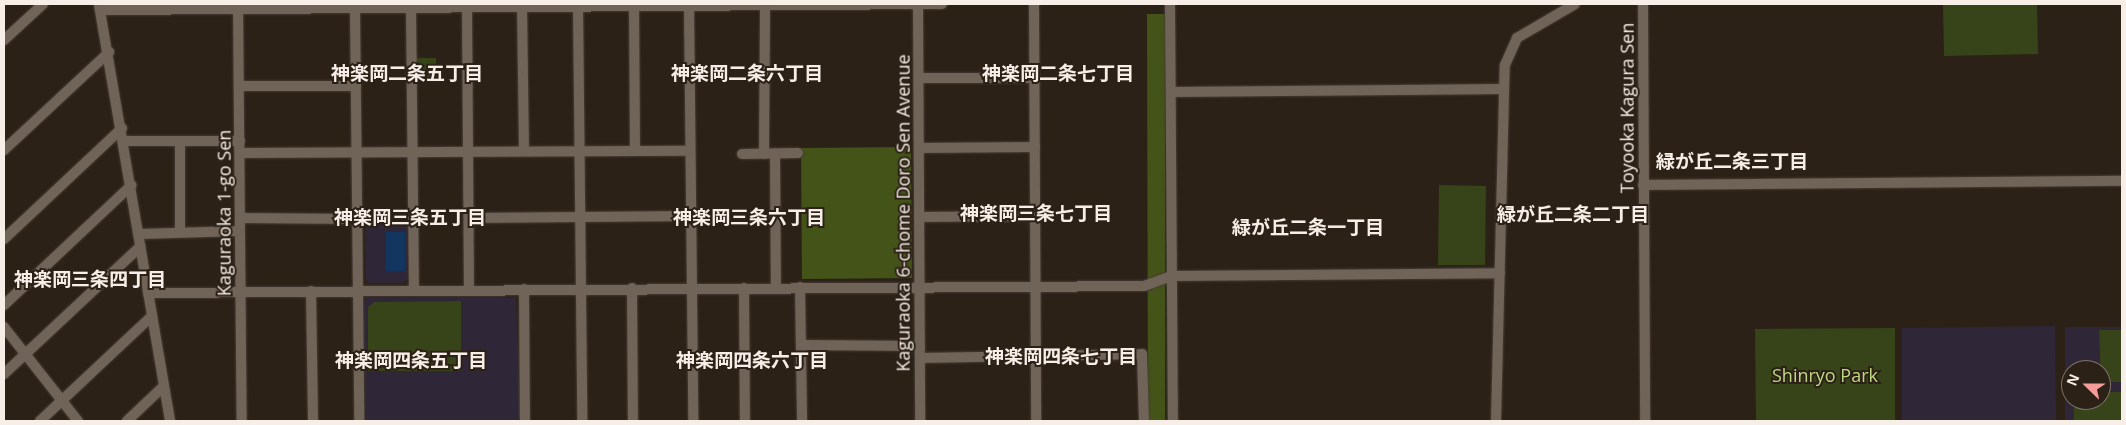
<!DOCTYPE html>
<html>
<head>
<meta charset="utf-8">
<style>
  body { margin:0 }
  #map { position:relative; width:2126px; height:425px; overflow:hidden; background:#2c2117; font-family:"Open Sans","Noto Sans JP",sans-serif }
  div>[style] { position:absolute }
  .education>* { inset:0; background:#2f2737 }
  .green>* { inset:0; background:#374318 }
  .forest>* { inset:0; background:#445419 }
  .water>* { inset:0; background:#123660 }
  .roads { filter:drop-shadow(0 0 1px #463d35) drop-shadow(0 0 1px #463d35) }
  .minor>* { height:10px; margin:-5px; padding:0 5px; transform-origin:5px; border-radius:5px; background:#706357 }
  span { translate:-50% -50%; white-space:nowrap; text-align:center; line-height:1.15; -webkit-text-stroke:4px #2c2117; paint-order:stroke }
  .street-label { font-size:18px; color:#f6eee7 }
  .park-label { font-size:18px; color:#bed983 }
  .neighbourhood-label { font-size:19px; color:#f6eee7; font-weight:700 }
  .frame { position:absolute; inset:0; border:5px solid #f6eee7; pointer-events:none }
  .north { position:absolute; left:2061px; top:360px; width:50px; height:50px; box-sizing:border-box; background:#2c2117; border:1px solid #7d736a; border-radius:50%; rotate:292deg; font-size:14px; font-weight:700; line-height:20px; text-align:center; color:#f6eee7 }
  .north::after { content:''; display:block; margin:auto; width:18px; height:22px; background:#f59b9a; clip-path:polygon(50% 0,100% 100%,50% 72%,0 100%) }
</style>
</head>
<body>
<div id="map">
  <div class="education">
    <div style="clip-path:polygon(365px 216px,407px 216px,407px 280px,403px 283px,368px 283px,366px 279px)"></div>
    <div style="clip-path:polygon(367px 298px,516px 298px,520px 417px,516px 421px,366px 421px,363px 302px)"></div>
    <div style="clip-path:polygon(2055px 326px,2056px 421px,1902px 421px,1902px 328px)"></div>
    <div style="clip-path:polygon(evenodd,2065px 327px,2122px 327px,2122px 421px,2065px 421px,2065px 327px,2071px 370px,2101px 370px,2101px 400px,2071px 400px,2071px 370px)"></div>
  </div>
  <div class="green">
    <div style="clip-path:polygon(1943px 4px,2037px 4px,2038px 54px,1944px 56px)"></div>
    <div style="clip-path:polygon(416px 58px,436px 58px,436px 77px,417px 77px)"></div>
    <div style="clip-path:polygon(1439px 185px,1486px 186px,1485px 265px,1438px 265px)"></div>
    <div style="clip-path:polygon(461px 301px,461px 371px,368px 371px,368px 307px,374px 302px)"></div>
    <div style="clip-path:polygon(1895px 328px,1895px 421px,1756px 421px,1755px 329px)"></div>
    <div style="clip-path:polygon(2099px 330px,2122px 330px,2122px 382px,2101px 382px)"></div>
    <div style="clip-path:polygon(2101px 392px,2122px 392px,2122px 421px,2074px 421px,2074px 400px,2101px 400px)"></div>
  </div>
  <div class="forest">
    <div style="clip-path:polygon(1147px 14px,1165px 14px,1165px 421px,1148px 421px)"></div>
    <div style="clip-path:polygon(911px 147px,912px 278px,802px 279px,801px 148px)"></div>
  </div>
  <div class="water">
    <div style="clip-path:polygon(386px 232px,405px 232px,405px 271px,386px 271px)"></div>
  </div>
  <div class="roads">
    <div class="minor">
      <div style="left:238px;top:4px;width:417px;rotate:89.5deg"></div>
      <div style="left:918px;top:4px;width:417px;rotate:89.7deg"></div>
      <div style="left:1034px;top:4px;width:417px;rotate:89.7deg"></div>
      <div style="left:1170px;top:4px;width:417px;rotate:89.6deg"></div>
      <div style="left:1643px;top:4px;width:417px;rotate:89.7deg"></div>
      <div style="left:99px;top:5px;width:422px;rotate:80.3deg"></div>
      <div style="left:578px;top:5px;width:416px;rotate:89.4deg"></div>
      <div style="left:634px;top:5px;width:145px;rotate:89.6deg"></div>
      <div style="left:689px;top:5px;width:416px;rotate:89.4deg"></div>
      <div style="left:467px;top:6px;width:283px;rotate:89.6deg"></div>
      <div style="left:522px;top:6px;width:144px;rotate:89.2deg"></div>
      <div style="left:355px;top:7px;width:414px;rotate:89.4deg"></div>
      <div style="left:411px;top:7px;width:283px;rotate:89.4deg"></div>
      <div style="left:102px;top:10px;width:840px;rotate:-0.41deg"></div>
      <div style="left:4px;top:40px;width:53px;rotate:-42.7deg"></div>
      <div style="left:919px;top:78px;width:116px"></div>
      <div style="left:240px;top:86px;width:116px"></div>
      <div style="left:1171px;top:92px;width:332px;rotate:-0.5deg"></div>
      <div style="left:124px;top:141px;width:116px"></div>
      <div style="left:919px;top:148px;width:116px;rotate:-0.5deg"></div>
      <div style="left:4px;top:150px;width:144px;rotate:-43deg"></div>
      <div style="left:240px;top:153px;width:450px;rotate:-0.3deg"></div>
      <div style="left:742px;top:154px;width:56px;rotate:-1deg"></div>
      <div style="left:764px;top:154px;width:150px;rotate:-89.6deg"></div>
      <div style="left:775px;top:154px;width:133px;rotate:89.6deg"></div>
      <div style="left:1643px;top:185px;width:479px;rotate:-0.5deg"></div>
      <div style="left:919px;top:217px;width:116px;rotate:-0.5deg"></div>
      <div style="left:240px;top:218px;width:118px;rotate:0.5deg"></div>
      <div style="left:469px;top:218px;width:222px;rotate:-0.5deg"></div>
      <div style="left:180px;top:232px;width:91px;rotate:-90deg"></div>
      <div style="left:140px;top:234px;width:100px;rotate:-1.7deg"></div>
      <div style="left:4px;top:239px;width:162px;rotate:-43.2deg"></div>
      <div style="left:800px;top:287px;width:134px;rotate:89.1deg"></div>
      <div style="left:632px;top:288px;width:133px;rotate:89.6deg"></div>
      <div style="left:744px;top:288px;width:133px;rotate:89.6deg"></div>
      <div style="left:524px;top:289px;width:132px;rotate:89.6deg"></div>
      <div style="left:311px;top:291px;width:130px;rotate:89.1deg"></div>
      <div style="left:148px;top:293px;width:996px;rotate:-0.4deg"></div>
      <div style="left:1144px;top:286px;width:30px;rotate:-20deg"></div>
      <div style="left:1172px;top:276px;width:328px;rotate:-0.5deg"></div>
      <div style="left:4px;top:305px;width:175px;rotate:-43.2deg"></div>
      <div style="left:4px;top:327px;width:120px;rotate:51.8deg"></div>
      <div style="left:801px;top:345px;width:119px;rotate:0.5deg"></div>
      <div style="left:920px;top:358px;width:222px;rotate:-1deg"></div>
      <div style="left:1142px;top:354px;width:67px;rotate:88.3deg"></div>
      <div style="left:4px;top:374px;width:187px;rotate:-43.1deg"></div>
      <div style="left:40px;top:421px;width:154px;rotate:-43.2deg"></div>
      <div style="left:127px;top:421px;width:51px;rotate:-43.4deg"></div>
      <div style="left:1496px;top:421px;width:356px;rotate:-88.6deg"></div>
      <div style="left:1505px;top:65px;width:30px;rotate:-66deg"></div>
      <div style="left:1517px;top:38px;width:67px;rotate:-30.4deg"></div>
    </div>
  </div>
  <div class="street-label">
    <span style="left:1627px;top:108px;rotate:-90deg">Toyooka Kagura Sen</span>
    <span style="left:224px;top:213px;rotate:-90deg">Kaguraoka 1-go Sen</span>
    <span style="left:903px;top:213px;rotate:-90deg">Kaguraoka 6-chome Doro Sen Avenue</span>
  </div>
  <div class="park-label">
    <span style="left:1825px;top:375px">Shinryo Park</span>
  </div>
  <div class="neighbourhood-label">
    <span style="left:407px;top:74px">神楽岡二条五丁目</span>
    <span style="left:747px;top:74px">神楽岡二条六丁目</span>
    <span style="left:1058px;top:74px">神楽岡二条七丁目</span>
    <span style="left:1732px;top:162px">緑が丘二条三丁目</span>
    <span style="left:1036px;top:214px">神楽岡三条七丁目</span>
    <span style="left:1573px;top:215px">緑が丘二条二丁目</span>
    <span style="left:410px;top:218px">神楽岡三条五丁目</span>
    <span style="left:749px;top:218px">神楽岡三条六丁目</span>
    <span style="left:1308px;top:228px">緑が丘二条一丁目</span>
    <span style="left:90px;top:280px">神楽岡三条四丁目</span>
    <span style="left:1061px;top:357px">神楽岡四条七丁目</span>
    <span style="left:411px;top:361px">神楽岡四条五丁目</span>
    <span style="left:752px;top:361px">神楽岡四条六丁目</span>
  </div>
  <div class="frame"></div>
  <div class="north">N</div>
</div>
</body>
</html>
